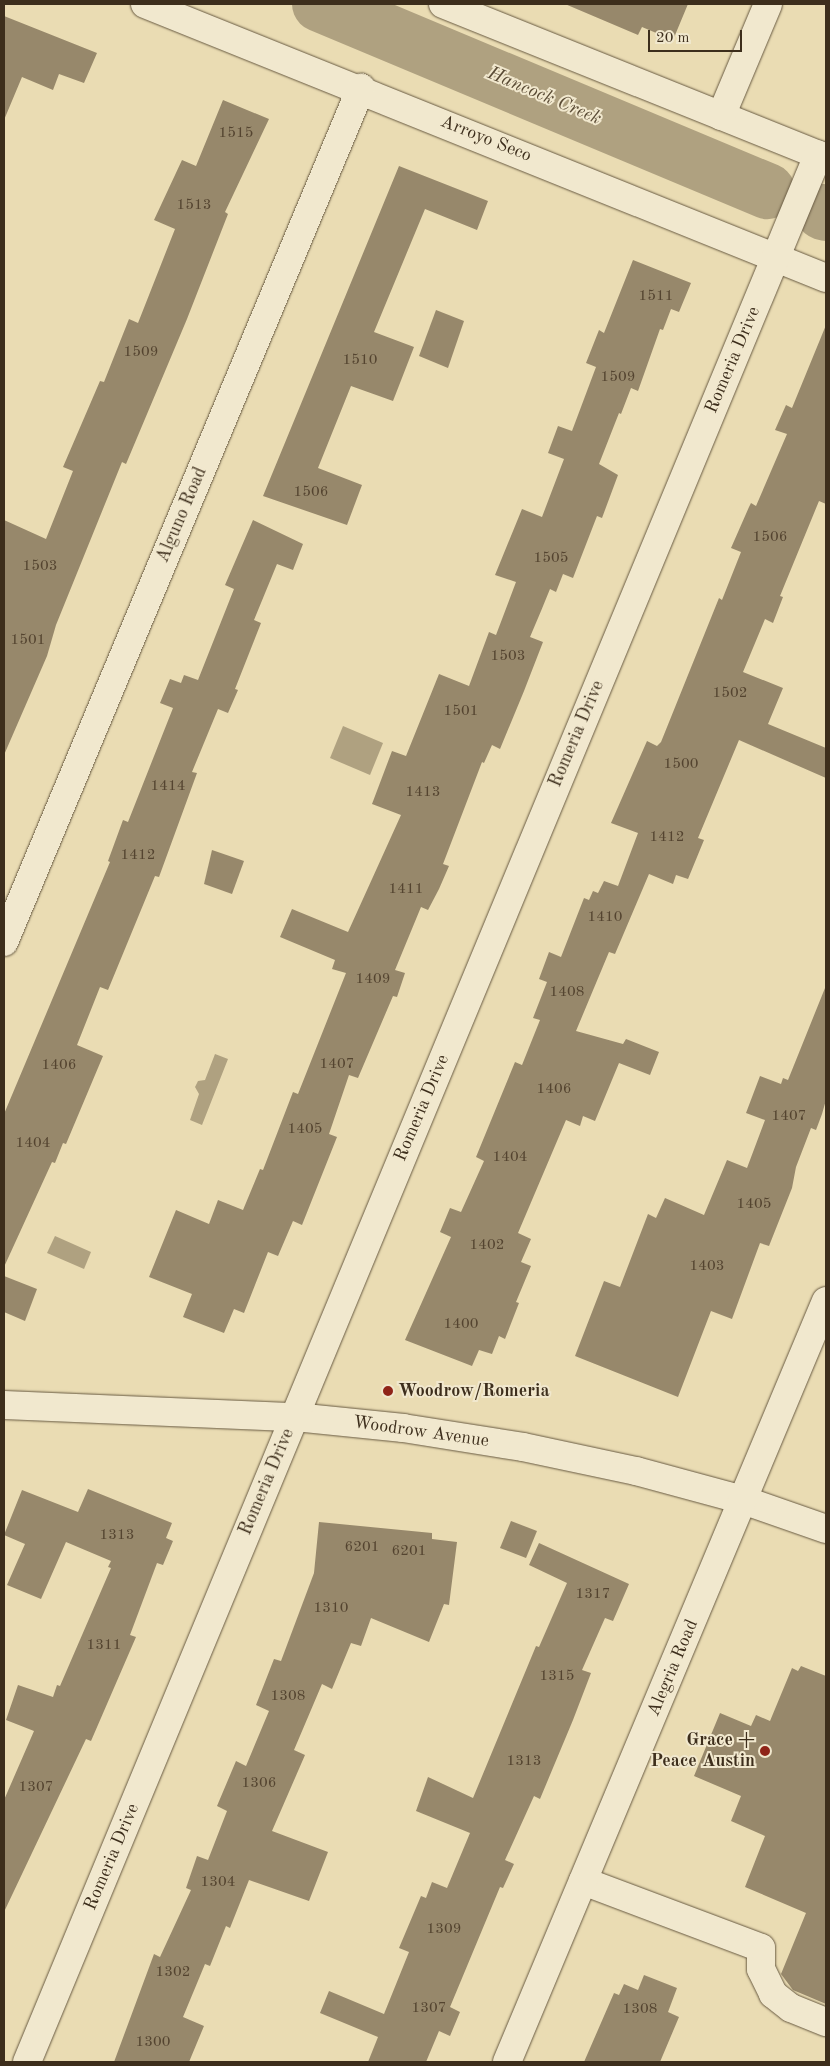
<!DOCTYPE html>
<html>
<head>
<meta charset="utf-8">
<style>
  body { margin:0 }
  #map { position:relative; width:830px; height:2066px; overflow:hidden; background:#eadcb3; font-family:"Old Standard TT",serif }
  div>[style] { position:absolute }
  .water>* { inset:0; background:#afa180 }
  .river>* { height:56px; margin:-28px; padding:0 28px; transform-origin:28px; border-radius:28px; background:#afa180 }
  .building>* { inset:0; background:#97886b }
  .roads { filter:drop-shadow(0 0 1px #685a42) drop-shadow(0 0 1px #685a42) }
  .minor>* { height:28px; margin:-14px; padding:0 14px; transform-origin:14px; border-radius:14px; background:#f1e8ce }
  .dots>* { width:14px; height:14px; translate:-50% -50%; box-sizing:border-box; border:2px solid #f1e8ce; border-radius:50% }
  span { translate:-50% -50%; white-space:nowrap; text-align:center; line-height:1.15; -webkit-text-stroke:4px #f1e8ce; paint-order:stroke }
  .number-label { font-size:15px; color:#544430 }
  .number-label span { -webkit-text-stroke-width:0 }
  .street-label { font-size:18px; color:#3d2e1c }
  .poi-label { font-size:18px; color:#3d2e1c; font-weight:700 }
  .left { translate:0 -50%; text-align:left }
  .right { translate:-100% -50%; text-align:right }
  .water-label { font-size:19px; color:#5a4b35; font-style:italic }
  .frame { position:absolute; inset:0; border:5px solid #3d2e1c; pointer-events:none }
  .scale { position:absolute; left:648px; top:30px; width:94px; height:22px; box-sizing:border-box; border:2px solid #3d2e1c; border-top:0; padding-left:6px; font-size:15px; line-height:18px; white-space:nowrap; color:#3d2e1c; -webkit-text-stroke:4px #f1e8ce; paint-order:stroke }
</style>
</head>
<body>
<div id="map">
  <div class="water">
    <div style="clip-path:polygon(343px 726px,383px 743px,370px 775px,330px 758px)"></div>
    <div style="clip-path:polygon(215px 1054px,228px 1059px,202px 1125px,190px 1120px,199px 1094px,195px 1087px,198px 1081px,205px 1080px)"></div>
    <div style="clip-path:polygon(55px 1236px,91px 1252px,84px 1269px,47px 1253px)"></div>
  </div>
  <div class="river">
    <div style="left:320px;top:4px;width:485px;rotate:22.7deg"></div>
    <div style="left:823px;top:212px;width:3px;rotate:18deg"></div>
  </div>
  <div class="building">
    <div style="clip-path:polygon(565px 4px,688px 4px,673px 40px,642px 27px,638px 35px)"></div>
    <div style="clip-path:polygon(4px 16px,97px 53px,84px 83px,59px 74px,53px 90px,22px 77px,4px 120px)"></div>
    <div style="clip-path:polygon(223px 100px,269px 119px,225px 212px,228px 214px,187px 319px,126px 464px,122px 462px,56px 625px,47px 656px,4px 755px,4px 520px,46px 539px,73px 471px,63px 467px,100px 381px,104px 382px,129px 319px,138px 323px,175px 229px,154px 220px,182px 160px,196px 166px)"></div>
    <div style="clip-path:polygon(399px 166px,488px 201px,477px 230px,425px 209px,374px 332px,414px 347px,393px 401px,351px 386px,318px 468px,362px 485px,347px 525px,263px 496px)"></div>
    <div style="clip-path:polygon(633px 260px,691px 283px,679px 312px,671px 309px,663px 330px,660px 329px,638px 391px,631px 388px,621px 414px,619px 413px,599px 464px,618px 475px,602px 518px,597px 516px,573px 578px,563px 574px,556px 592px,550px 589px,541px 611px,530px 637px,543px 642px,524px 691px,500px 749px,492px 745px,484px 763px,482px 762px,443px 864px,449px 866px,439px 889px,428px 910px,421px 907px,395px 970px,405px 973px,397px 997px,393px 996px,358px 1078px,349px 1075px,329px 1134px,337px 1137px,302px 1225px,293px 1221px,278px 1256px,268px 1252px,244px 1313px,234px 1309px,224px 1333px,183px 1317px,192px 1294px,149px 1277px,176px 1210px,209px 1224px,218px 1200px,243px 1210px,260px 1169px,263px 1170px,293px 1092px,298px 1094px,346px 973px,332px 969px,335px 960px,280px 937px,292px 909px,348px 932px,401px 815px,372px 804px,392px 751px,406px 756px,439px 674px,469px 686px,489px 632px,496px 635px,516px 582px,495px 575px,522px 509px,542px 517px,564px 459px,548px 453px,558px 426px,572px 431px,596px 367px,586px 363px,599px 330px,604px 333px)"></div>
    <div style="clip-path:polygon(436px 310px,464px 321px,448px 368px,419px 356px)"></div>
    <div style="clip-path:polygon(826px 325px,826px 504px,819px 501px,780px 596px,783px 597px,773px 623px,765px 619px,743px 672px,783px 688px,768px 724px,826px 748px,826px 778px,739px 740px,698px 838px,704px 840px,688px 879px,676px 875px,673px 884px,649px 874px,615px 954px,609px 952px,576px 1031px,623px 1044px,626px 1039px,659px 1052px,650px 1075px,619px 1063px,595px 1121px,583px 1116px,580px 1126px,566px 1120px,518px 1233px,531px 1239px,521px 1262px,531px 1266px,516px 1302px,519px 1303px,505px 1339px,499px 1336px,492px 1354px,479px 1350px,472px 1366px,405px 1340px,451px 1237px,440px 1232px,450px 1208px,461px 1212px,484px 1161px,476px 1157px,515px 1062px,522px 1065px,540px 1020px,533px 1018px,547px 982px,539px 979px,549px 952px,561px 957px,584px 898px,589px 900px,593px 891px,598px 893px,604px 881px,618px 886px,638px 833px,611px 823px,647px 741px,657px 746px,661px 742px,719px 598px,722px 600px,741px 552px,731px 548px,749px 507px,751px 503px,756px 506px,787px 434px,775px 430px,786px 405px,792px 408px)"></div>
    <div style="clip-path:polygon(253px 520px,303px 544px,293px 570px,277px 564px,254px 620px,261px 623px,235px 689px,238px 690px,228px 713px,218px 709px,192px 772px,197px 773px,159px 877px,155px 876px,108px 990px,100px 987px,77px 1045px,103px 1056px,66px 1144px,63px 1143px,55px 1163px,52px 1162px,4px 1267px,4px 1114px,110px 862px,108px 861px,123px 820px,128px 822px,173px 708px,160px 703px,170px 679px,181px 683px,184px 675px,198px 680px,234px 589px,225px 585px)"></div>
    <div style="clip-path:polygon(212px 850px,244px 861px,232px 894px,204px 884px)"></div>
    <div style="clip-path:polygon(825px 988px,826px 1100px,822px 1114px,816px 1130px,811px 1128px,796px 1167px,792px 1188px,769px 1246px,760px 1243px,732px 1319px,711px 1311px,678px 1397px,575px 1356px,604px 1281px,620px 1287px,648px 1214px,656px 1218px,665px 1198px,704px 1215px,727px 1160px,747px 1168px,765px 1120px,746px 1113px,760px 1076px,781px 1084px,783px 1078px,788px 1080px)"></div>
    <div style="clip-path:polygon(4px 1276px,37px 1289px,25px 1321px,4px 1312px)"></div>
    <div style="clip-path:polygon(88px 1489px,172px 1523px,166px 1538px,173px 1541px,163px 1565px,157px 1563px,130px 1635px,136px 1637px,91px 1741px,86px 1739px,4px 1912px,4px 1800px,34px 1731px,6px 1720px,18px 1685px,53px 1697px,57px 1685px,60px 1686px,111px 1568px,108px 1567px,111px 1561px,66px 1542px,41px 1599px,7px 1585px,25px 1544px,4px 1535px,22px 1490px,78px 1512px)"></div>
    <div style="clip-path:polygon(511px 1521px,537px 1531px,526px 1558px,500px 1548px)"></div>
    <div style="clip-path:polygon(319px 1522px,432px 1533px,432px 1539px,457px 1542px,449px 1605px,444px 1604px,429px 1642px,371px 1618px,361px 1646px,351px 1643px,332px 1689px,322px 1684px,294px 1750px,305px 1755px,272px 1831px,328px 1852px,309px 1901px,249px 1880px,230px 1928px,226px 1926px,210px 1966px,205px 1964px,183px 2017px,204px 2026px,189px 2062px,114px 2062px,154px 1954px,160px 1957px,191px 1890px,186px 1888px,197px 1856px,208px 1860px,227px 1811px,217px 1806px,236px 1761px,246px 1766px,269px 1711px,256px 1705px,274px 1659px,281px 1661px,314px 1573px)"></div>
    <div style="clip-path:polygon(539px 1543px,629px 1584px,613px 1621px,605px 1618px,582px 1670px,591px 1673px,573px 1720px,540px 1799px,534px 1796px,505px 1860px,514px 1864px,503px 1888px,500px 1887px,450px 2007px,460px 2012px,450px 2036px,439px 2031px,426px 2062px,368px 2062px,378px 2037px,320px 2013px,329px 1991px,384px 2014px,409px 1952px,399px 1948px,421px 1896px,426px 1898px,432px 1882px,447px 1888px,470px 1833px,416px 1811px,428px 1777px,473px 1798px,536px 1646px,539px 1647px,567px 1583px,529px 1565px)"></div>
    <div style="clip-path:polygon(801px 1666px,826px 1676px,826px 2004px,793px 1990px,781px 1974px,806px 1913px,745px 1887px,765px 1836px,731px 1821px,741px 1796px,694px 1776px,720px 1713px,751px 1726px,756px 1715px,770px 1721px,792px 1668px,798px 1671px)"></div>
    <div style="clip-path:polygon(644px 1975px,677px 1988px,668px 2012px,679px 2017px,660px 2062px,584px 2062px,614px 1993px,619px 1995px,624px 1984px,638px 1990px)"></div>
  </div>
  <div class="roads">
    <div class="minor">
      <div style="left:145px;top:4px;width:734px;rotate:21.92deg"></div>
      <div style="left:443px;top:4px;width:413px;rotate:21.9deg"></div>
      <div style="left:721px;top:116px;width:121px;rotate:-67.2deg"></div>
      <div style="left:4px;top:942px;width:926px;rotate:-67.31deg"></div>
      <div style="left:4px;top:1405px;width:291px;rotate:2.4deg"></div>
      <div style="left:295px;top:1417px;width:109px;rotate:5.8deg"></div>
      <div style="left:403px;top:1428px;width:121px;rotate:9deg"></div>
      <div style="left:523px;top:1447px;width:116px;rotate:12deg"></div>
      <div style="left:636px;top:1471px;width:111px;rotate:15.2deg"></div>
      <div style="left:743px;top:1500px;width:88px;rotate:19.3deg"></div>
      <div style="left:583px;top:1881px;width:190px;rotate:20.6deg"></div>
      <div style="left:761px;top:1948px;width:21px;rotate:90deg"></div>
      <div style="left:761px;top:1969px;width:28px;rotate:64deg"></div>
      <div style="left:773px;top:1994px;width:23px;rotate:38deg"></div>
      <div style="left:791px;top:2008px;width:38px;rotate:22deg"></div>
      <div style="left:27px;top:2062px;width:2065px;rotate:-67.47deg"></div>
      <div style="left:507px;top:2062px;width:825px;rotate:-67.26deg"></div>
    </div>
  </div>
  <div class="dots">
    <div style="left:388px;top:1391px;background:#8f2418"></div>
    <div style="left:765px;top:1751px;background:#8f2418"></div>
  </div>
  <div class="number-label">
    <span style="left:236px;top:134px">1515</span>
    <span style="left:194px;top:206px">1513</span>
    <span style="left:656px;top:297px">1511</span>
    <span style="left:141px;top:353px">1509</span>
    <span style="left:360px;top:361px">1510</span>
    <span style="left:618px;top:378px">1509</span>
    <span style="left:311px;top:493px">1506</span>
    <span style="left:770px;top:538px">1506</span>
    <span style="left:551px;top:559px">1505</span>
    <span style="left:40px;top:567px">1503</span>
    <span style="left:28px;top:641px">1501</span>
    <span style="left:508px;top:657px">1503</span>
    <span style="left:730px;top:694px">1502</span>
    <span style="left:461px;top:712px">1501</span>
    <span style="left:681px;top:765px">1500</span>
    <span style="left:168px;top:787px">1414</span>
    <span style="left:423px;top:793px">1413</span>
    <span style="left:667px;top:838px">1412</span>
    <span style="left:138px;top:856px">1412</span>
    <span style="left:406px;top:890px">1411</span>
    <span style="left:605px;top:918px">1410</span>
    <span style="left:373px;top:980px">1409</span>
    <span style="left:567px;top:993px">1408</span>
    <span style="left:337px;top:1065px">1407</span>
    <span style="left:59px;top:1066px">1406</span>
    <span style="left:554px;top:1090px">1406</span>
    <span style="left:789px;top:1117px">1407</span>
    <span style="left:305px;top:1130px">1405</span>
    <span style="left:33px;top:1144px">1404</span>
    <span style="left:510px;top:1158px">1404</span>
    <span style="left:754px;top:1205px">1405</span>
    <span style="left:487px;top:1246px">1402</span>
    <span style="left:707px;top:1267px">1403</span>
    <span style="left:461px;top:1325px">1400</span>
    <span style="left:117px;top:1536px">1313</span>
    <span style="left:362px;top:1548px">6201</span>
    <span style="left:409px;top:1552px">6201</span>
    <span style="left:593px;top:1595px">1317</span>
    <span style="left:331px;top:1609px">1310</span>
    <span style="left:104px;top:1646px">1311</span>
    <span style="left:557px;top:1677px">1315</span>
    <span style="left:288px;top:1697px">1308</span>
    <span style="left:524px;top:1762px">1313</span>
    <span style="left:259px;top:1784px">1306</span>
    <span style="left:36px;top:1788px">1307</span>
    <span style="left:218px;top:1883px">1304</span>
    <span style="left:444px;top:1930px">1309</span>
    <span style="left:173px;top:1973px">1302</span>
    <span style="left:429px;top:2009px">1307</span>
    <span style="left:640px;top:2010px">1308</span>
    <span style="left:153px;top:2043px">1300</span>
  </div>
  <div class="street-label">
    <span style="left:486px;top:139px;rotate:22deg">Arroyo Seco</span>
    <span style="left:733px;top:360px;rotate:-67deg">Romeria Drive</span>
    <span style="left:182px;top:515px;rotate:-67deg">Alguno Road</span>
    <span style="left:577px;top:734px;rotate:-67deg">Romeria Drive</span>
    <span style="left:422px;top:1108px;rotate:-67deg">Romeria Drive</span>
    <span style="left:421px;top:1432px;rotate:8deg">Woodrow Avenue</span>
    <span style="left:267px;top:1482px;rotate:-67deg">Romeria Drive</span>
    <span style="left:673px;top:1668px;rotate:-67deg">Alegria Road</span>
    <span style="left:112px;top:1857px;rotate:-67deg">Romeria Drive</span>
  </div>
  <div class="poi-label">
    <span class="left" style="left:398px;top:1391px">Woodrow/Romeria</span>
    <span class="right" style="left:755px;top:1751px">Grace +<br>Peace Austin</span>
  </div>
  <div class="water-label">
    <span style="left:544px;top:97px;rotate:23deg">Hancock Creek</span>
  </div>
  <div class="frame"></div>
  <div class="scale">20 m</div>
</div>
</body>
</html>
